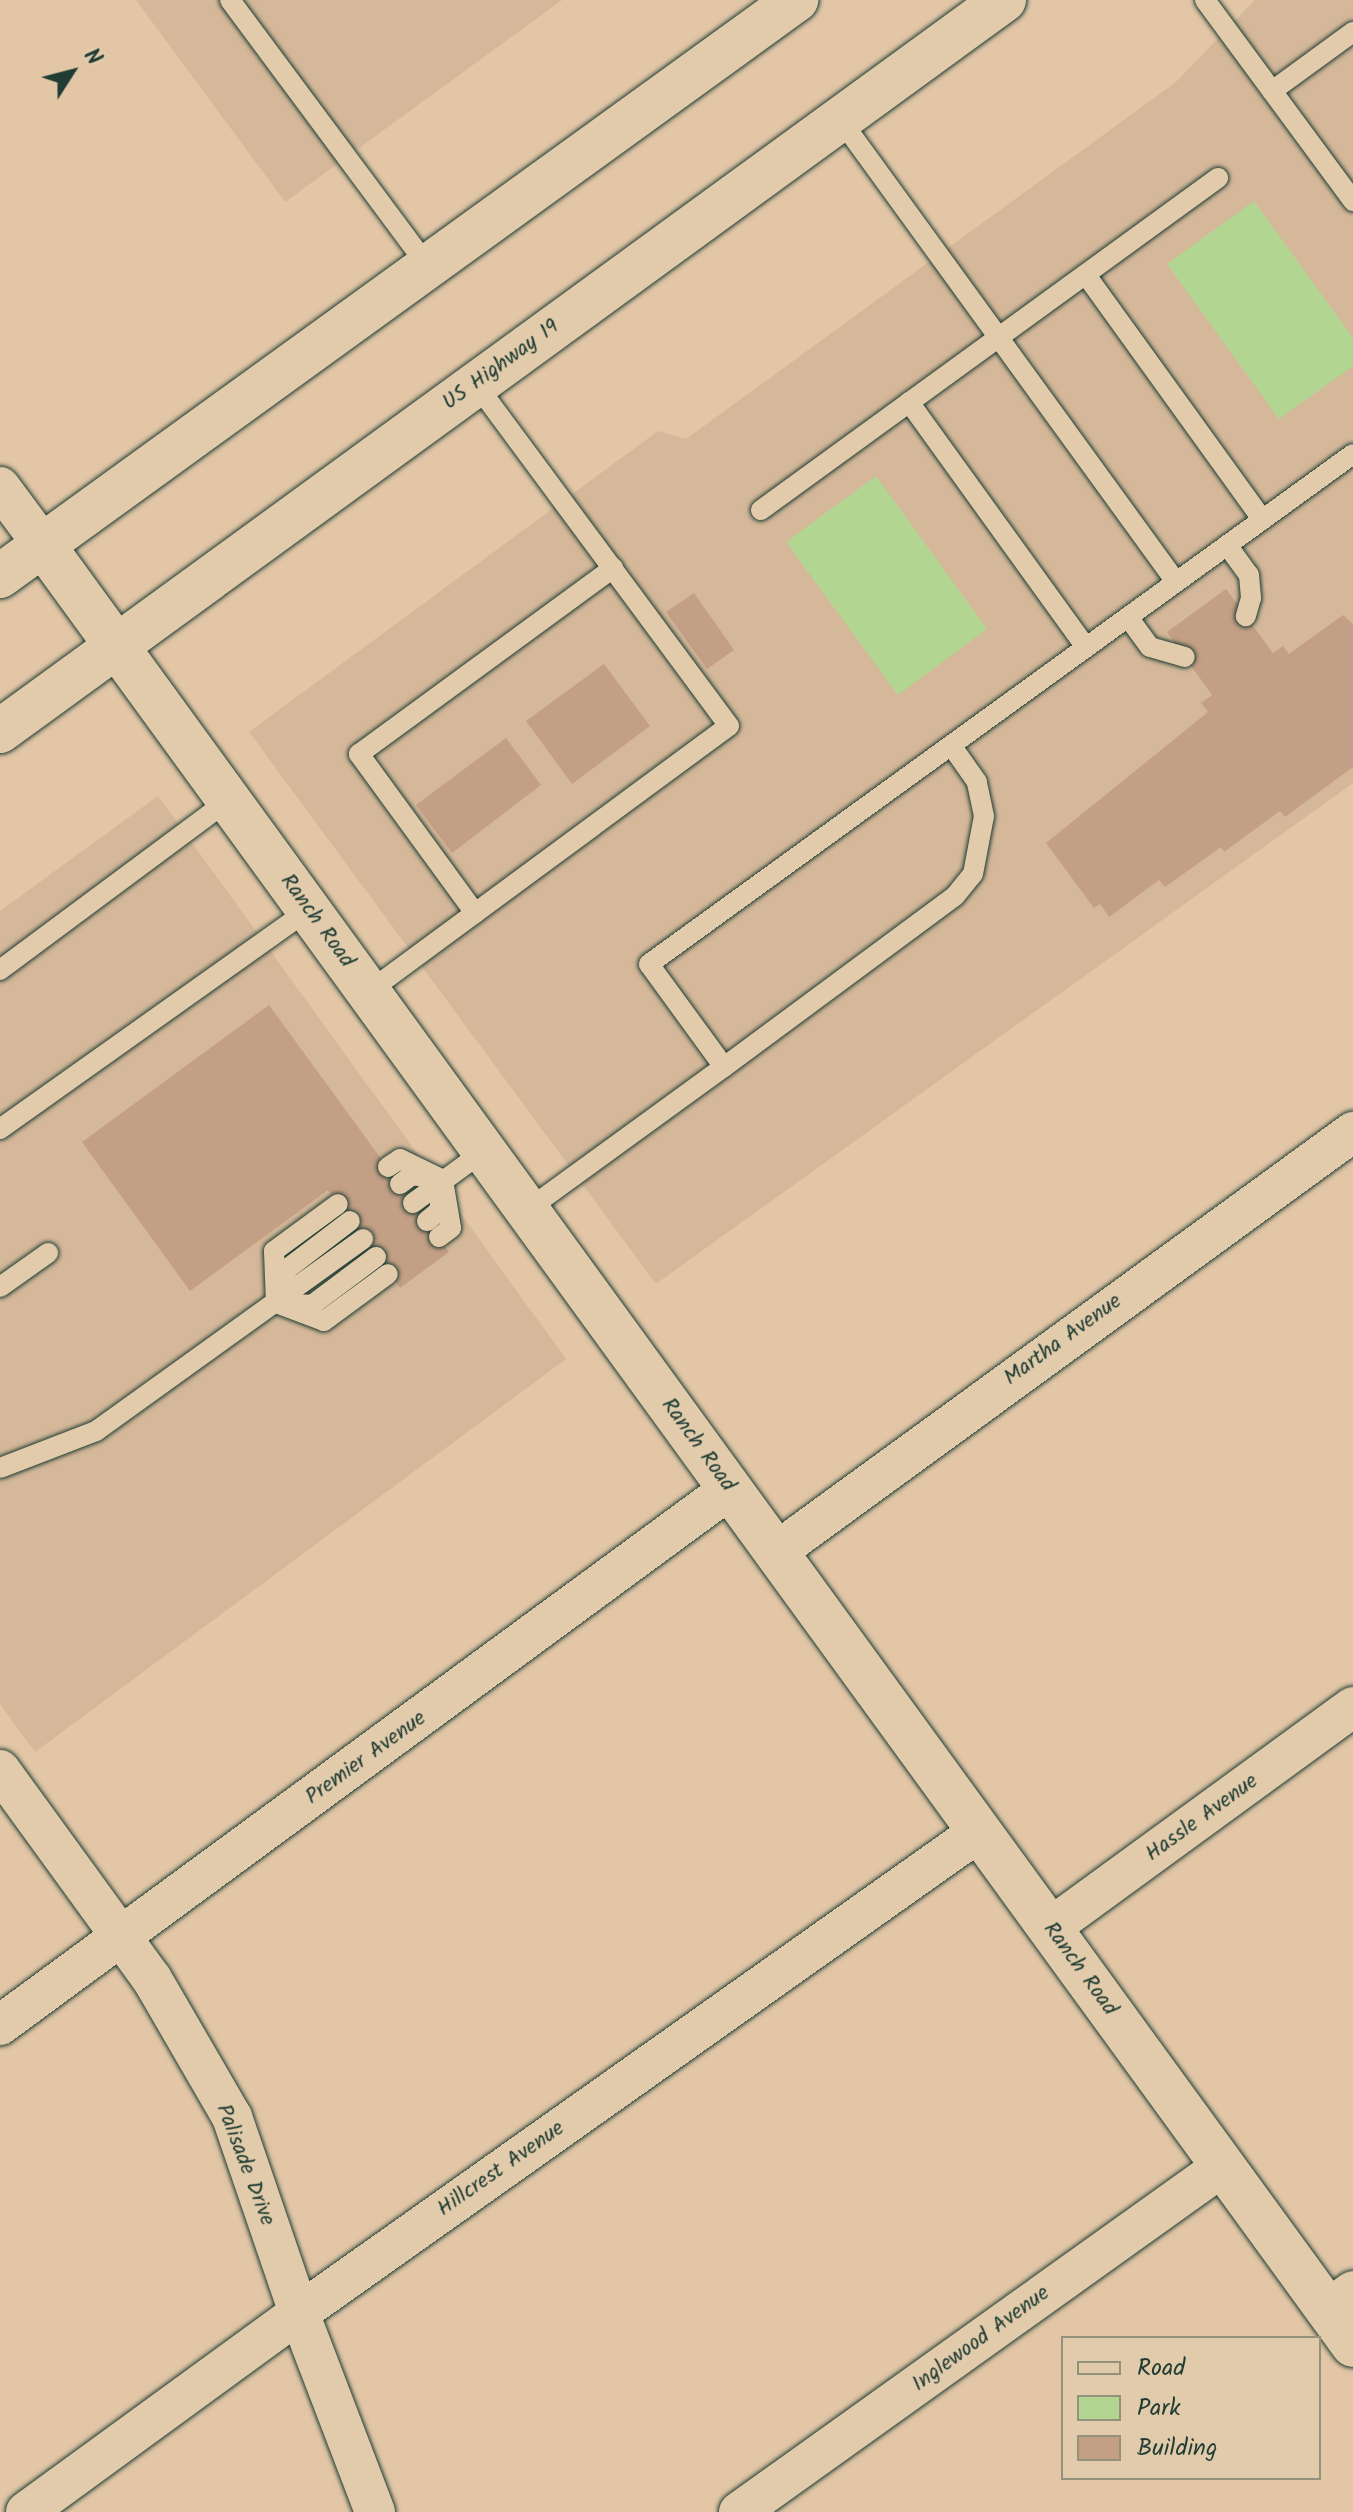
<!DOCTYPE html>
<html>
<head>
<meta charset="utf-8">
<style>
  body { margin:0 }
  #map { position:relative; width:1353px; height:2512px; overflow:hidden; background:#e2c6a6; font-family:Kalam,sans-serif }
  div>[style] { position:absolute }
  .built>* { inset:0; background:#d5b89a }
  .green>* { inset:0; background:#b2d691 }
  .building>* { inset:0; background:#c39f85 }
  .roads { filter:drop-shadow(0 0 2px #1f3d34) drop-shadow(0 0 2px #1f3d34) }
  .lane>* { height:20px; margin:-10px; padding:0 10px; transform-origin:10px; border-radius:10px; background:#e2cbab }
  .street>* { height:40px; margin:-20px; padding:0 20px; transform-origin:20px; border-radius:20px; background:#e2cbab }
  .secondary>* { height:44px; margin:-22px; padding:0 22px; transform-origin:22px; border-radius:22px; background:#e2cbab }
  .highway>* { height:44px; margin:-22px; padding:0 22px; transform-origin:22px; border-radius:22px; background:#e2cbab }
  span { translate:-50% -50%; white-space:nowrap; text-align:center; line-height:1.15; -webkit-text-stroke:6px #e2cbab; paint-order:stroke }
  .street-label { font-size:22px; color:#1f3d34 }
  .legend { position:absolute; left:1061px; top:2336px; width:260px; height:144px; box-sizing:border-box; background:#e2cbab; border:2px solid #94927b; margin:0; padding:10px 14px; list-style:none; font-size:24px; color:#1f3d34 }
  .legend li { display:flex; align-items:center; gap:16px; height:40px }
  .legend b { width:40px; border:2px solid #94927b }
  .north { position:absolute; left:32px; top:32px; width:80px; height:80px; -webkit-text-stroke:6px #e2cbab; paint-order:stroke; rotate:54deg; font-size:22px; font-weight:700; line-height:32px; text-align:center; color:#1f3d34 }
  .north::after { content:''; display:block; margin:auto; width:28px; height:36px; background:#1f3d34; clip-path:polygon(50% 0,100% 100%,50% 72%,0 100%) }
</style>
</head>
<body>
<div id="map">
  <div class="built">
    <div style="clip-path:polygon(136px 0,562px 0,285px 202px)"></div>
    <div style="clip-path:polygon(1255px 0,1353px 0,1353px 783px,656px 1284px,249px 732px,658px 431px,686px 439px,1176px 82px)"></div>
    <div style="clip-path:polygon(158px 796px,566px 1359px,35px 1752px,0 1704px,0 911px)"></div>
  </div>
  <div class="green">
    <div style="clip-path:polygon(1254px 201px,1353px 338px,1353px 366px,1279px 419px,1167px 264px)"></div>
    <div style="clip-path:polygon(876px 476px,987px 629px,898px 695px,786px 542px)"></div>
  </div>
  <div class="building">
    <div style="clip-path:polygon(1226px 589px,1273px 653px,1283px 646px,1289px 654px,1343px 615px,1353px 624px,1353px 767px,1285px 817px,1280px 811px,1224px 852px,1221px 847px,1165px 887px,1159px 880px,1109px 917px,1100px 904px,1094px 908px,1046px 843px,1208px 712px,1201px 703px,1212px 695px,1167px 632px)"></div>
    <div style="clip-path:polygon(694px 593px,734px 650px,707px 669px,666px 612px)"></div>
    <div style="clip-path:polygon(604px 664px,650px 726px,572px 784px,526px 721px)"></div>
    <div style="clip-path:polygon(506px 738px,541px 785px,452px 853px,416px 805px)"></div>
    <div style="clip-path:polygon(269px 1005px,449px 1252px,400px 1288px,328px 1190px,190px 1291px,82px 1142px)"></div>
  </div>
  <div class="roads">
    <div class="lane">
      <div style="left:230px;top:0;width:332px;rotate:53.4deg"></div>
      <div style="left:1205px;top:0;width:250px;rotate:53.6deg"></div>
      <div style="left:1272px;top:91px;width:100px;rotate:-36.1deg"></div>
      <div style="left:840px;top:119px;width:572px;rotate:54.03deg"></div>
      <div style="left:1086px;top:275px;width:301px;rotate:54.2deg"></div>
      <div style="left:909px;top:402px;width:302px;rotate:54.2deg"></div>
      <div style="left:761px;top:510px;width:565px;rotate:-36deg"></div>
      <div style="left:1227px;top:545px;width:37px;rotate:54deg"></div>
      <div style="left:1249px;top:575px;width:23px;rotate:85deg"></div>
      <div style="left:1251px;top:598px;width:19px;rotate:106deg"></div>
      <div style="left:1128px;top:617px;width:37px;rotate:54deg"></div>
      <div style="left:1150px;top:647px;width:36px;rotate:16deg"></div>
      <div style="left:475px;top:913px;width:197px;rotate:-126.1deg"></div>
      <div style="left:359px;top:754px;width:315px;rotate:-36.2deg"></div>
      <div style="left:0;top:970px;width:285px;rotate:-36.6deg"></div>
      <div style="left:368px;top:992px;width:448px;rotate:-36.4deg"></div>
      <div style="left:729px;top:726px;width:425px;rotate:-126.5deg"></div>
      <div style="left:724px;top:1067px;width:287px;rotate:-36.5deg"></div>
      <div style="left:955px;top:896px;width:28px;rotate:-51deg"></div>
      <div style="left:973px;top:874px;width:59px;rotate:-79.3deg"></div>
      <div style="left:984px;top:816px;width:35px;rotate:-102deg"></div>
      <div style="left:977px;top:782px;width:45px;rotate:-125.1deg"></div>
      <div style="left:0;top:1129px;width:378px;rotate:-35.4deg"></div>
      <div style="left:388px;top:1167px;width:14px;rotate:-34deg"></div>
      <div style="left:400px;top:1159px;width:48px;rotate:26deg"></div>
      <div style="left:400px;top:1184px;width:15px;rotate:-37deg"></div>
      <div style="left:412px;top:1175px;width:19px;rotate:9deg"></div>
      <div style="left:413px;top:1203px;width:88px;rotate:-36.2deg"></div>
      <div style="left:527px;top:1210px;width:243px;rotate:-36deg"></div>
      <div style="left:724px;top:1067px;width:127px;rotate:-126.1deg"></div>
      <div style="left:649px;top:964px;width:869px;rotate:-35.92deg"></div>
      <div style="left:427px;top:1221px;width:16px;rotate:-40deg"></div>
      <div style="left:439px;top:1211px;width:19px;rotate:-81deg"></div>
      <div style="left:439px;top:1237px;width:15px;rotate:-37deg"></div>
      <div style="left:451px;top:1228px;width:49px;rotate:-99.5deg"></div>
      <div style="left:0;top:1287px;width:59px;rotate:-35.3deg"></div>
      <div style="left:279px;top:1292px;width:24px;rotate:-71deg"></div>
      <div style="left:287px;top:1269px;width:79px;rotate:-37.3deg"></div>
      <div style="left:276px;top:1303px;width:52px;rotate:-92.2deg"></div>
      <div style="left:274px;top:1251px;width:79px;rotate:-36.3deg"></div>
      <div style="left:276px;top:1303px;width:51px;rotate:20.6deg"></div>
      <div style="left:324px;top:1321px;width:79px;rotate:-36.3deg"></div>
      <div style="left:288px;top:1304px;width:24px;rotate:2deg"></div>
      <div style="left:312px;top:1305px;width:80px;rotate:-36.9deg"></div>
      <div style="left:0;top:1468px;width:103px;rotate:-21.1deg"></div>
      <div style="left:96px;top:1431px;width:329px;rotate:-35.7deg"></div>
    </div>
    <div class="street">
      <div style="left:0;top:487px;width:72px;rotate:53.4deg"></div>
      <div style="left:776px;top:1552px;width:714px;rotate:-36.05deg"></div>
      <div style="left:0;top:1770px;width:258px;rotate:54deg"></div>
      <div style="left:152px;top:1979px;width:160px;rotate:59.9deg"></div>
      <div style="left:232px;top:2117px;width:207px;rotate:71.1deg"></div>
      <div style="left:299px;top:2313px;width:213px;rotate:69.1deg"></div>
      <div style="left:1050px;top:1928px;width:375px;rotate:-36.1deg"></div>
      <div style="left:0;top:2025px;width:906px;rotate:-36.29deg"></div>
      <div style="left:1327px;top:2310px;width:32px;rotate:-36deg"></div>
      <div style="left:26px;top:2512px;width:338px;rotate:-36.1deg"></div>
      <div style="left:299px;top:2313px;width:834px;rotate:-35.29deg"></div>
      <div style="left:739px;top:2512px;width:595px;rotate:-35.56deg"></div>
    </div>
    <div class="secondary">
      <div style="left:43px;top:545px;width:2226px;rotate:53.95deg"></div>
    </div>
    <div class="highway">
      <div style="left:0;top:576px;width:983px;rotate:-35.89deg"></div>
      <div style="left:0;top:731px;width:1242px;rotate:-36.06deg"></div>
    </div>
  </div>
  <div class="street-label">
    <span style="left:501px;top:365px;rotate:-36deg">US Highway 19</span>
    <span style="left:317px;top:921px;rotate:54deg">Ranch Road</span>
    <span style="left:1063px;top:1340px;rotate:-36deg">Martha Avenue</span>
    <span style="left:698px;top:1445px;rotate:54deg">Ranch Road</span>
    <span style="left:366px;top:1758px;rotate:-36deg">Premier Avenue</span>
    <span style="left:1202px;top:1818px;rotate:-36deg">Hassle Avenue</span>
    <span style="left:1080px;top:1969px;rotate:54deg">Ranch Road</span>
    <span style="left:245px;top:2165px;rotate:69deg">Palisade Drive</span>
    <span style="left:501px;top:2169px;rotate:-35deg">Hillcrest Avenue</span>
    <span style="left:981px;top:2339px;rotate:-36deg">Inglewood Avenue</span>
  </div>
  <ul class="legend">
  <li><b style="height:10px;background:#e2cbab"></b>Road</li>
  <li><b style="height:22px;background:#b2d691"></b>Park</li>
  <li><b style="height:22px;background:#c39f85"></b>Building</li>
  </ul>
  <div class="north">N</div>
</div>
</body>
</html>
